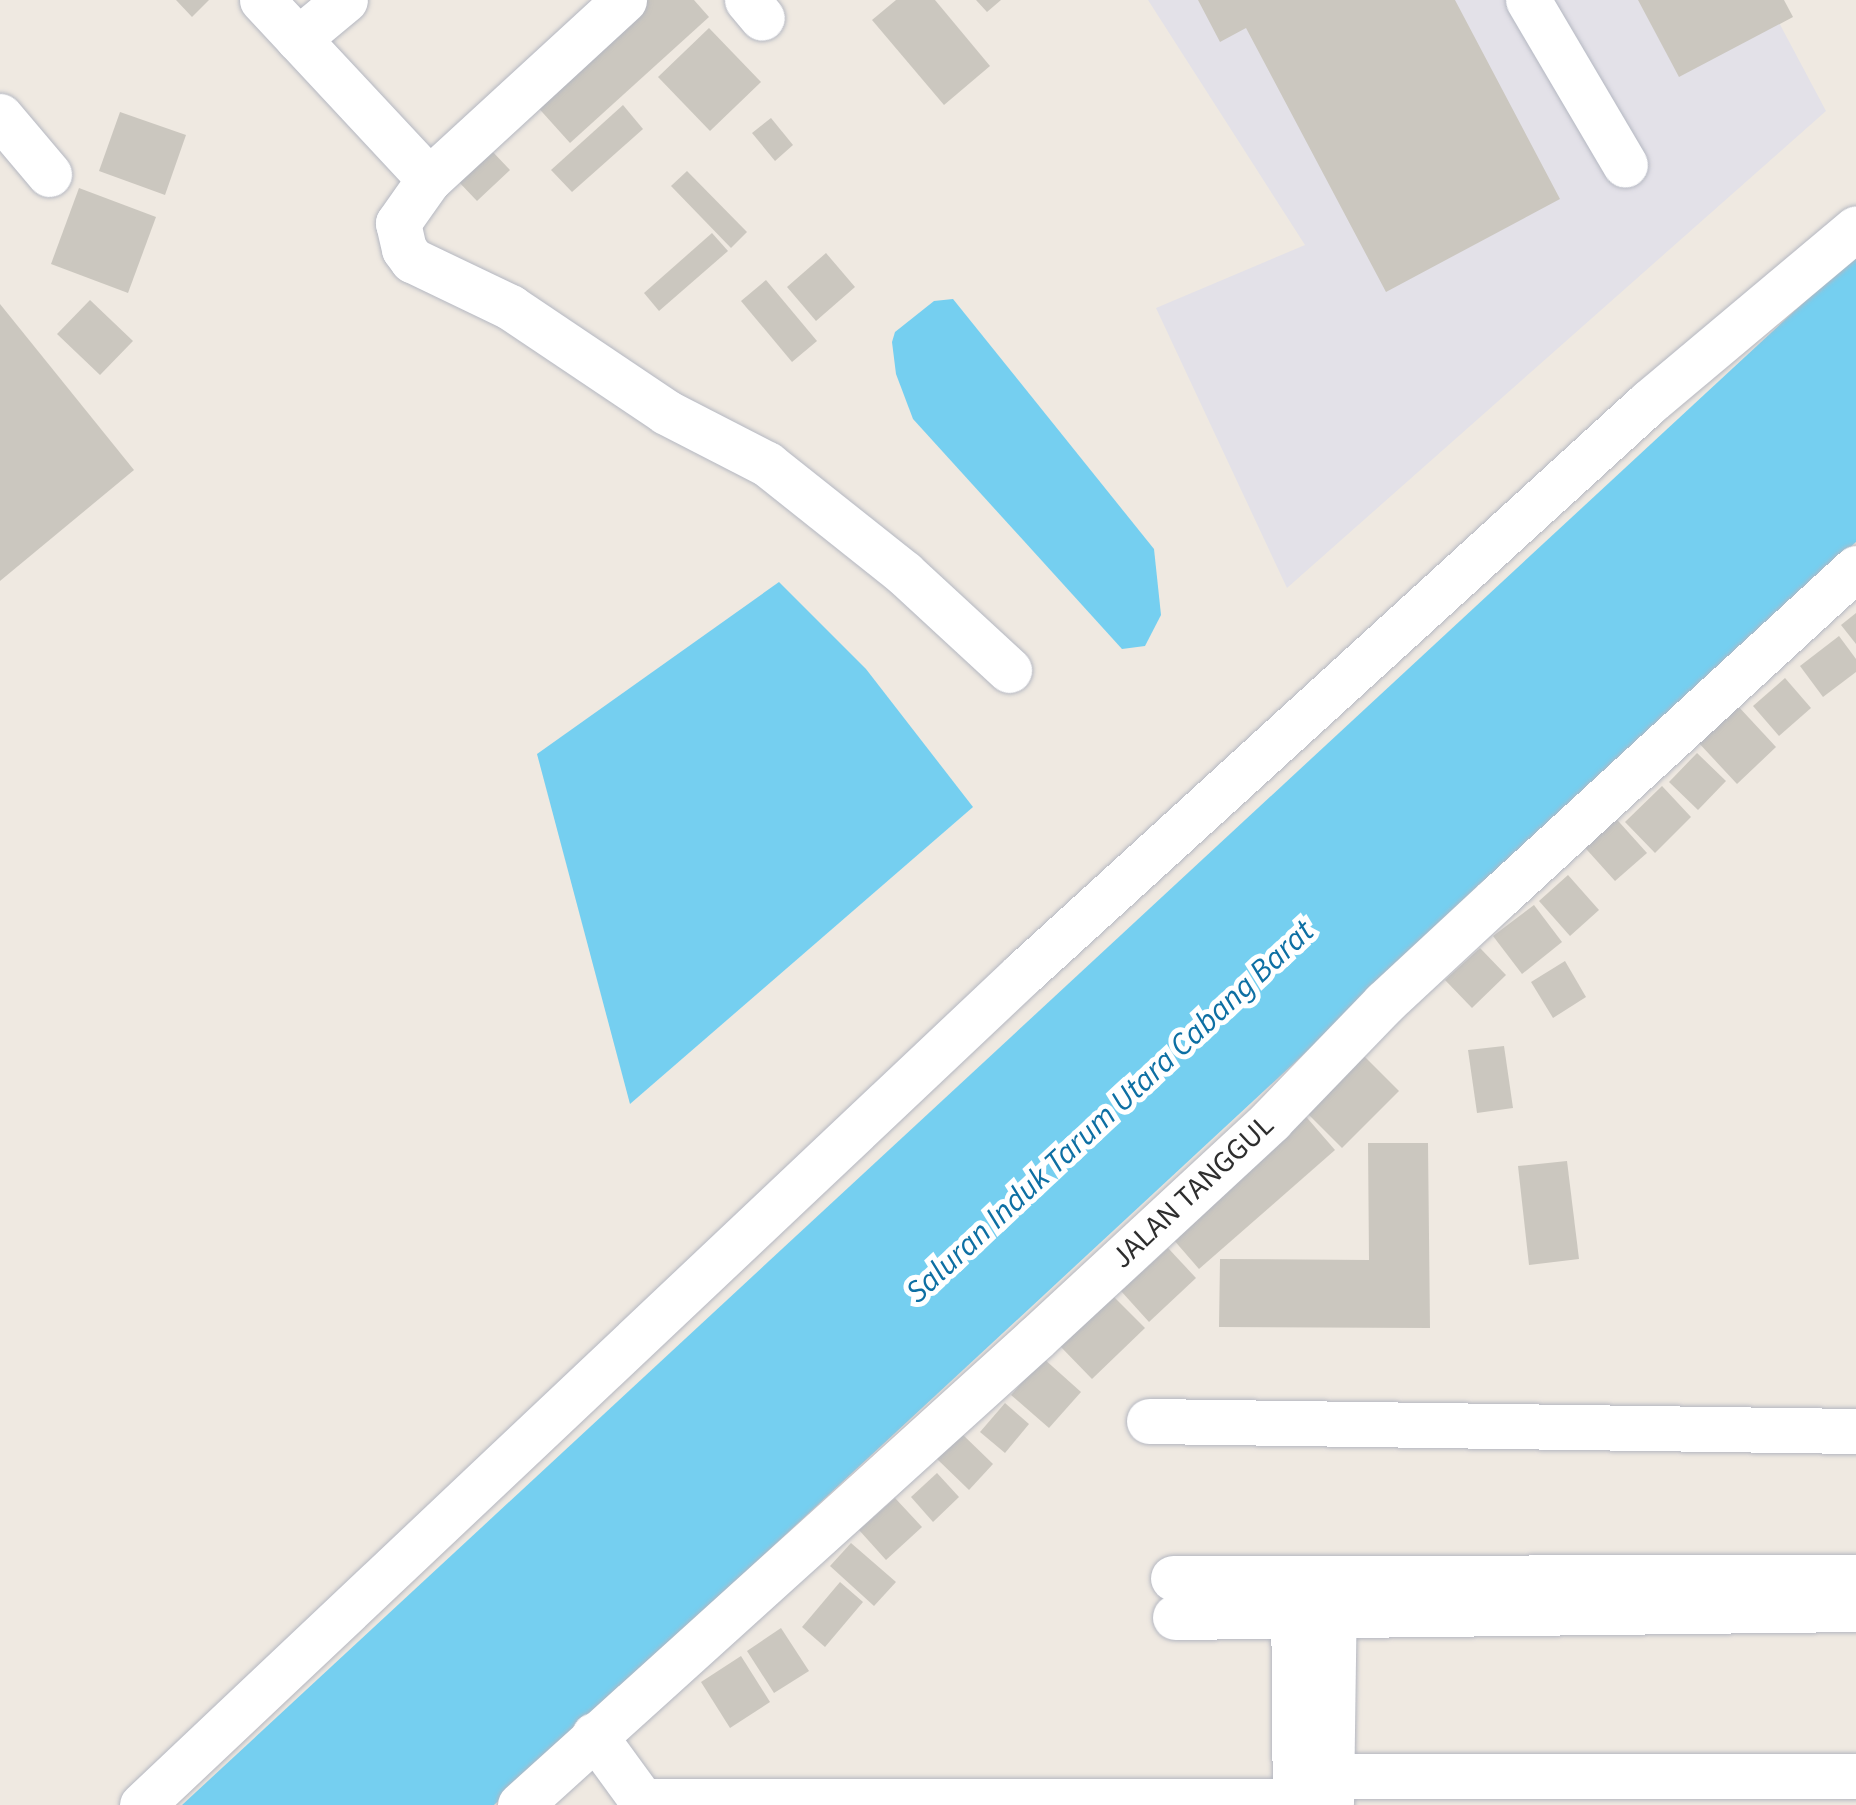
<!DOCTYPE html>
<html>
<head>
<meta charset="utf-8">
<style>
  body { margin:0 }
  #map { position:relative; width:1856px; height:1805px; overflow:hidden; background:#efe9e1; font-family:"Source Sans 3",sans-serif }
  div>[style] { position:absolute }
  .industrial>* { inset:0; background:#e3e1e8 }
  .water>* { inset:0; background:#75cff0 }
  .building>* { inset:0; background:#cbc7bf }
  .roads { filter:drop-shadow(0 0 2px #b4b7c1) drop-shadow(0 0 2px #b4b7c1) }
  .minor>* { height:45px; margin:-22.5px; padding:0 22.5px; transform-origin:22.5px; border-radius:22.5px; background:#fff }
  span { translate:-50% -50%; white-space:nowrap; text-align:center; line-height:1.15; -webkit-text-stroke:10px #fff; paint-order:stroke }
  .street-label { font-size:30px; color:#2e2e2e }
  .water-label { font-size:32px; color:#0d6fa3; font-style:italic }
</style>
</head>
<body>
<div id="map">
  <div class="industrial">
    <div style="clip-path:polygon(1148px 0,1767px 0,1826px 111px,1287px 588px,1156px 308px,1305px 245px)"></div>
  </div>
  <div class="water">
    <div style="clip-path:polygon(1856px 254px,1856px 542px,494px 1805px,182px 1805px)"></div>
    <div style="clip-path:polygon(953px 299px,1154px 549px,1161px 615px,1145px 646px,1122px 649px,913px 419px,896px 374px,892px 342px,895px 332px,934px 301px)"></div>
    <div style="clip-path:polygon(779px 582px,866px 669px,973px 807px,630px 1104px,537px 754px)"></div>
  </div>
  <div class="building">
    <div style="clip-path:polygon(176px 0,209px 0,192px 17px)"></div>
    <div style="clip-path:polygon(648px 0,694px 0,709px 17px,570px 143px,534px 103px)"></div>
    <div style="clip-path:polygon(896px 0,935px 0,990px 66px,944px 105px,872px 20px)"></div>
    <div style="clip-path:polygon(976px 0,1001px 0,987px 12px)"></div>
    <div style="clip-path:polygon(1198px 0,1455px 0,1560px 199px,1386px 292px,1246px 28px,1220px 42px)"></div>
    <div style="clip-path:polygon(1638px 0,1784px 0,1793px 17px,1679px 77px)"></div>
    <div style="clip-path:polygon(709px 28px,761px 82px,710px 131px,658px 77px)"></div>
    <div style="clip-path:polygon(623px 105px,643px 129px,572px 192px,551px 170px)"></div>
    <div style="clip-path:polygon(120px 112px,186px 135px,165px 195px,99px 171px)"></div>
    <div style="clip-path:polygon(771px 118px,793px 145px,775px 161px,752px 133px)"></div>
    <div style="clip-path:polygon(490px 149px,510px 170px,477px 201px,457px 180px)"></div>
    <div style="clip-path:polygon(687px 171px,747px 232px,731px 248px,671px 186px)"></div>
    <div style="clip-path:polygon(79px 188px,156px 217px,128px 293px,51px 264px)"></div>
    <div style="clip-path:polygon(712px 233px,728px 251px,659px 311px,644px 293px)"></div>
    <div style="clip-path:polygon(826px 253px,855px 287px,816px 321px,787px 287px)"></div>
    <div style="clip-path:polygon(766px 280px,817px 341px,792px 362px,741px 301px)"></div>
    <div style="clip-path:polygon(90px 300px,133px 341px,100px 375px,57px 334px)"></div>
    <div style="clip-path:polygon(0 304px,134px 470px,0 581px)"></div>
    <div style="clip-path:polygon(1856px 613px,1856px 644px,1841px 625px)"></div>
    <div style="clip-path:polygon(1839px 636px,1856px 659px,1856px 672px,1823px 697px,1800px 666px)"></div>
    <div style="clip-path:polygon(1785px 678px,1811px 708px,1779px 736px,1753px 706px)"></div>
    <div style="clip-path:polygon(1737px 705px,1776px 747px,1737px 784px,1697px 741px)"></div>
    <div style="clip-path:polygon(1697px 753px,1726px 781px,1698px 810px,1669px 782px)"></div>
    <div style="clip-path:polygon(1662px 786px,1691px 817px,1655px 853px,1625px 822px)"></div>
    <div style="clip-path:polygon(1611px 813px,1647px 853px,1615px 881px,1579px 841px)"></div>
    <div style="clip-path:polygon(1568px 875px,1599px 910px,1570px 936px,1539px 901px)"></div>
    <div style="clip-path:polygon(1534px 905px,1562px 942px,1522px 974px,1493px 936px)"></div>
    <div style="clip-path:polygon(1480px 948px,1506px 975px,1472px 1008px,1445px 980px)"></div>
    <div style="clip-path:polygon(1565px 961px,1586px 997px,1553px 1018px,1531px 982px)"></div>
    <div style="clip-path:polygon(1504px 1046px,1513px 1108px,1477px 1113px,1468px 1050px)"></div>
    <div style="clip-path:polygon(1362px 1054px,1399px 1091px,1342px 1148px,1305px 1111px)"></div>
    <div style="clip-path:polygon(1302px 1112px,1335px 1150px,1199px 1269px,1166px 1231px)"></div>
    <div style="clip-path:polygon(1368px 1143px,1428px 1143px,1430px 1328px,1219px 1327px,1220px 1259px,1369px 1260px)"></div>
    <div style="clip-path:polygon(1567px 1161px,1579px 1259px,1529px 1265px,1518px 1166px)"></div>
    <div style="clip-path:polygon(1168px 1248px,1196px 1278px,1149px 1322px,1121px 1291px)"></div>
    <div style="clip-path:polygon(1111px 1294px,1145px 1328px,1092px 1379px,1059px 1345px)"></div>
    <div style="clip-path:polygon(1043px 1358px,1081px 1392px,1049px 1428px,1011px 1395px)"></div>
    <div style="clip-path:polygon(1005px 1403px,1029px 1424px,1005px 1453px,980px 1432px)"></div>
    <div style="clip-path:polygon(960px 1432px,993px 1464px,969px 1490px,936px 1458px)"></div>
    <div style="clip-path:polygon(937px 1473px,959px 1497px,933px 1522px,911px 1497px)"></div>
    <div style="clip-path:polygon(895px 1498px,922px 1527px,886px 1560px,859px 1530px)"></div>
    <div style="clip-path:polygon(851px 1543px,896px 1582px,874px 1606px,830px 1566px)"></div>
    <div style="clip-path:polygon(840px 1582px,863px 1602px,825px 1647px,802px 1627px)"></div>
    <div style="clip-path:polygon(781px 1628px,809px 1671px,774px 1693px,747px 1651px)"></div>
    <div style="clip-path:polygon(741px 1656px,770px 1702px,730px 1728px,701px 1682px)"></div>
  </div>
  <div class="roads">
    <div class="minor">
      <div style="left:262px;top:0;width:245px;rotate:47deg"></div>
      <div style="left:624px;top:0;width:265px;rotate:137.4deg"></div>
      <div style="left:429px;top:179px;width:54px;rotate:125.2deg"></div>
      <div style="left:398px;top:223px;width:27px;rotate:77deg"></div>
      <div style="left:404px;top:249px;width:14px;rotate:54deg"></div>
      <div style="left:412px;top:260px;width:109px;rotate:25.6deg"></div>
      <div style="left:510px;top:307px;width:188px;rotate:33.9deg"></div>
      <div style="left:666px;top:412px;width:114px;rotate:27.2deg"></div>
      <div style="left:767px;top:464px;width:175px;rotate:38.5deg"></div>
      <div style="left:904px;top:573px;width:143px;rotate:42.7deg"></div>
      <div style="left:747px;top:0;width:23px;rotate:50deg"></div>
      <div style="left:1528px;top:0;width:191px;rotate:59.5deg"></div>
      <div style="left:298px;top:39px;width:61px;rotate:-39.7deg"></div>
      <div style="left:0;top:116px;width:76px;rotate:49.8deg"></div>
      <div style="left:1149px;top:1421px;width:707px;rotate:0.81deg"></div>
      <div style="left:1173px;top:1578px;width:683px;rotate:-0.08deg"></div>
      <div style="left:1293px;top:1587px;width:216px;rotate:89.5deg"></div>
      <div style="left:1175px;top:1617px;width:681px;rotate:-0.67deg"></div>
      <div style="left:594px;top:1735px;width:87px;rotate:53.9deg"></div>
      <div style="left:1295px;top:1776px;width:561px"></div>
      <div style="left:645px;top:1801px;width:650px"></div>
      <div style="left:1331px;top:1803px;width:216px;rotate:-89.2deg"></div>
      <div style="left:142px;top:1805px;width:1210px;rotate:-43.36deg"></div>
      <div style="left:1022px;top:974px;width:849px;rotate:-42.37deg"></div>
      <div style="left:1649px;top:402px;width:270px;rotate:-40deg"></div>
      <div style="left:520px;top:1805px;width:697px;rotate:-42.15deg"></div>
      <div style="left:1037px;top:1337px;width:319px;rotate:-42.8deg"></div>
      <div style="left:1271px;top:1120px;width:163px;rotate:-46deg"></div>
      <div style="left:1384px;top:1003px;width:153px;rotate:-42.9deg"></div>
      <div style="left:1496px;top:899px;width:489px;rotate:-42.6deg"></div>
    </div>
  </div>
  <div class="street-label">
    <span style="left:1193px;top:1192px;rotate:-43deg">JALAN TANGGUL</span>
  </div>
  <div class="water-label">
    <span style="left:1110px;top:1112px;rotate:-43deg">Saluran Induk Tarum Utara Cabang Barat</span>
  </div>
</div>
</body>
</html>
